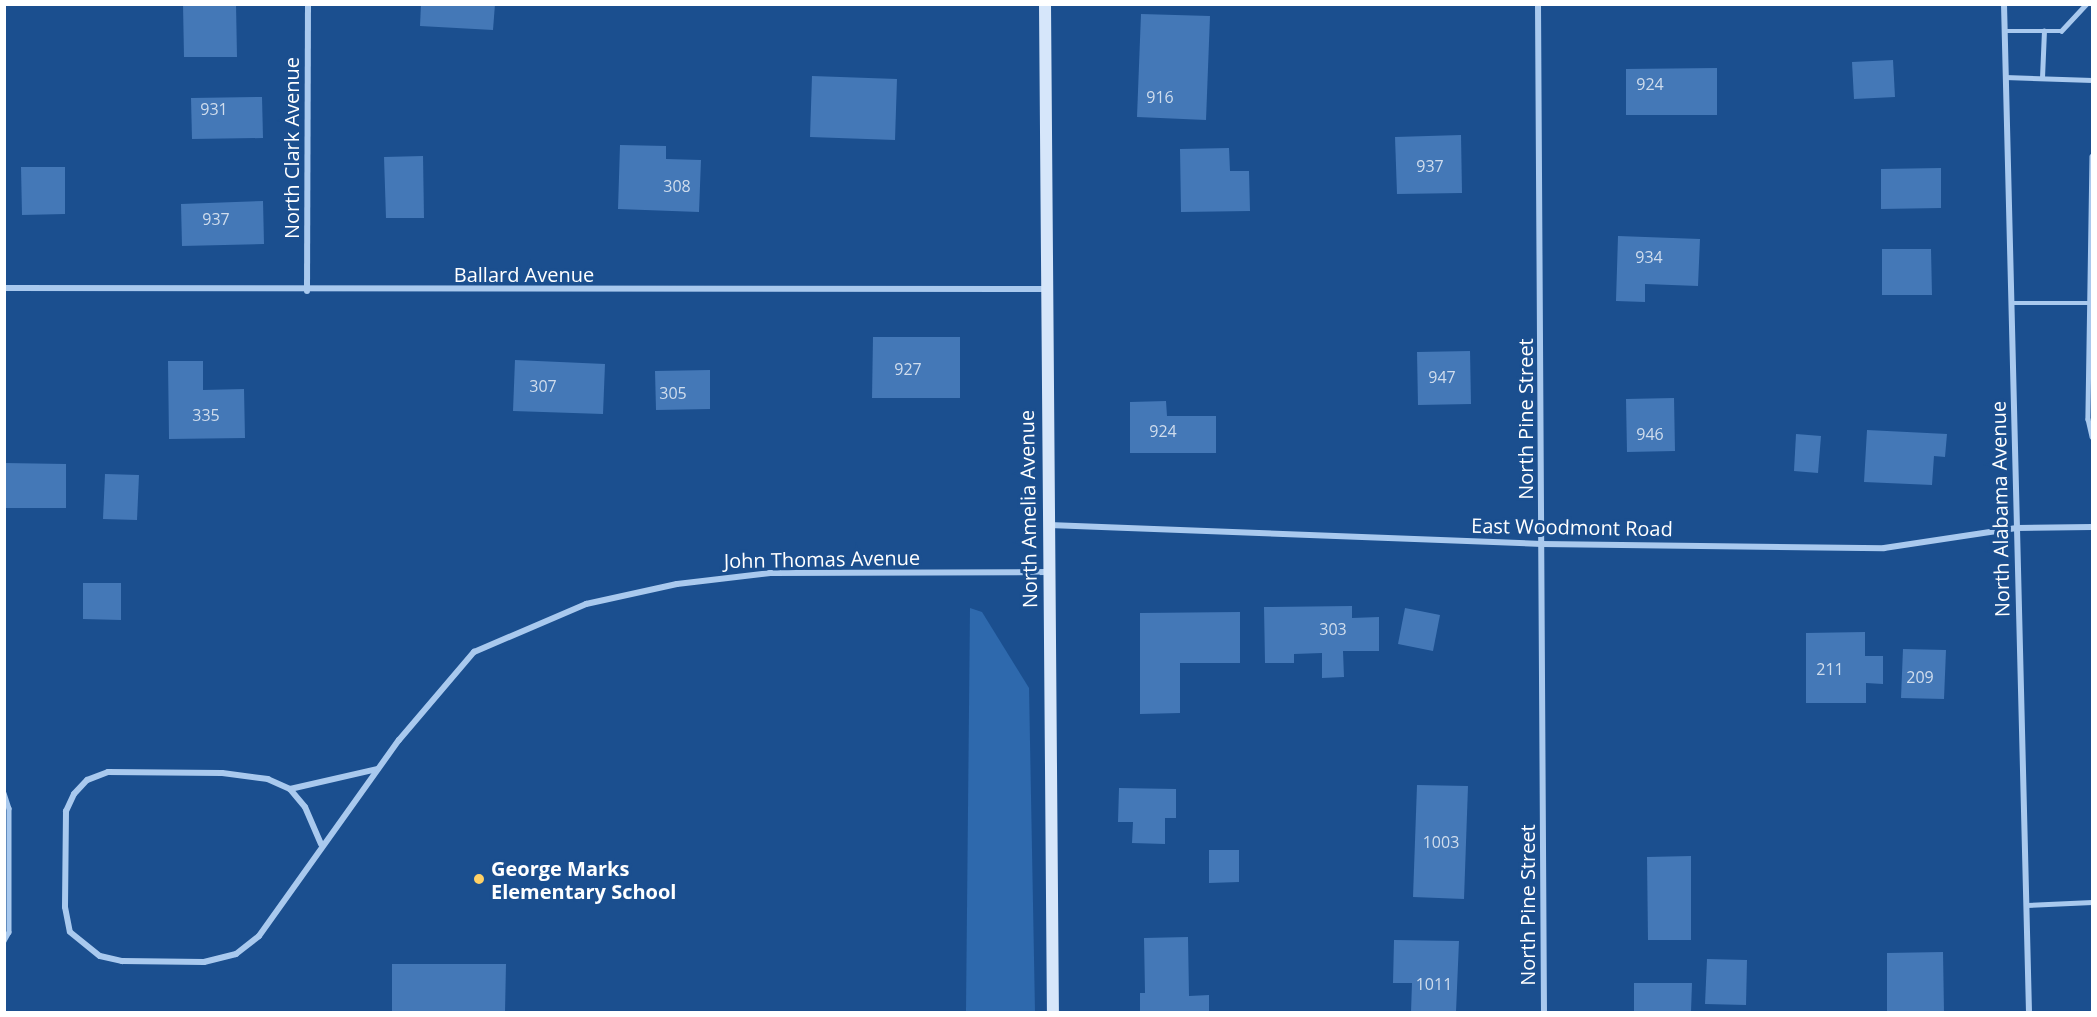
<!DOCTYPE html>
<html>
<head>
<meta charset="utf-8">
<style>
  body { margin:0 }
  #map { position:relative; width:2097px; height:1017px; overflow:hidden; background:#1b4f8f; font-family:"Open Sans",sans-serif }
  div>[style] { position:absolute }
  .green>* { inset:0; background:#2e69ad }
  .building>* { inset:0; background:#4478b7 }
  .service>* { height:4.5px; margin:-2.25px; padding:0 2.25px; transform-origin:2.25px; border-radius:2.25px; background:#a9c9ee }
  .minor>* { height:6px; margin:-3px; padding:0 3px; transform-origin:3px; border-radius:3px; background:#a9c9ee }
  .secondary>* { height:12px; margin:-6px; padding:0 6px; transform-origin:6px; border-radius:6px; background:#d6e6fa }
  .dots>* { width:16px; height:16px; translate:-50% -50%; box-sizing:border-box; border:3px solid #1b4f8f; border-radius:50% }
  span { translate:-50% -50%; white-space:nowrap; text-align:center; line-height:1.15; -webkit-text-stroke:6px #1b4f8f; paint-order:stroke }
  .number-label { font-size:16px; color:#d0dded }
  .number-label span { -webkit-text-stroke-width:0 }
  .street-label { font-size:20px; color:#fff }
  .poi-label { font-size:20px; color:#fff; font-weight:700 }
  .left { translate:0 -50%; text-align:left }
  .frame { position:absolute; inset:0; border:6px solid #fff; pointer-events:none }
</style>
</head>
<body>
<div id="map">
  <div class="green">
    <div style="clip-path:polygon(970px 608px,982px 612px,1029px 688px,1035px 1012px,966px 1012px)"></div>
  </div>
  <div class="building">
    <div style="clip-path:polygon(183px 4px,236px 4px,237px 57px,184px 57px)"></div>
    <div style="clip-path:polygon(421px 4px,495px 4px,493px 30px,420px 26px)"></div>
    <div style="clip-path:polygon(1141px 14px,1210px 16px,1206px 120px,1137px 117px)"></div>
    <div style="clip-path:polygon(1893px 60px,1895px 97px,1854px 99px,1852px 62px)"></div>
    <div style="clip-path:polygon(1717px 68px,1717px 115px,1626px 115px,1626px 69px)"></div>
    <div style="clip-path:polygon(812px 76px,897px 79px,895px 140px,810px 137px)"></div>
    <div style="clip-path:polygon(262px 97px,263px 138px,192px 139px,191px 98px)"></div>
    <div style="clip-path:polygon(1461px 135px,1462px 193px,1397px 194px,1395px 137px)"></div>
    <div style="clip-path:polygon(620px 145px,666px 146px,666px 159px,701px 160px,699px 212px,618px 209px)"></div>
    <div style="clip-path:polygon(1229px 148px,1230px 171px,1249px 171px,1250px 211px,1181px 212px,1180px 149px)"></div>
    <div style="clip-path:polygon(423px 156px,424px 218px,386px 218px,384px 157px)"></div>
    <div style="clip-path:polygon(21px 167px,65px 167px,65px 214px,22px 215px)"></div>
    <div style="clip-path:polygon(1941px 168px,1941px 208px,1881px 209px,1881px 169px)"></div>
    <div style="clip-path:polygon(263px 201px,264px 244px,182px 246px,181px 204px)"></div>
    <div style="clip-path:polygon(1618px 236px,1700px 239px,1698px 286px,1645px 284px,1645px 302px,1616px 301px)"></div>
    <div style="clip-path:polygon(1882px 249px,1931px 249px,1932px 295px,1882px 295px)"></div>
    <div style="clip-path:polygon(873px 337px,960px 337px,960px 398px,872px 398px)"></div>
    <div style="clip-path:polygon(1470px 351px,1471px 404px,1418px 405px,1417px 352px)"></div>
    <div style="clip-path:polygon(515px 360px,605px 364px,603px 414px,513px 411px)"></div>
    <div style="clip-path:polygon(168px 361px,203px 361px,203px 390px,244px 389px,245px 438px,169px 439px)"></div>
    <div style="clip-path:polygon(710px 370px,710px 409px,656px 410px,655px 371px)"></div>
    <div style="clip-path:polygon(1674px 398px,1675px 451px,1627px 452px,1626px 399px)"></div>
    <div style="clip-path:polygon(1166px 401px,1167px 416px,1216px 416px,1216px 453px,1130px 453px,1130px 402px)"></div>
    <div style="clip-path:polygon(1867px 430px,1947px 434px,1945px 457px,1934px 456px,1932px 485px,1864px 482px)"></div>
    <div style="clip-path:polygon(1796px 434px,1821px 436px,1818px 473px,1794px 471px)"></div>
    <div style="clip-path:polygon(5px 463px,66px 464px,66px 508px,5px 508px)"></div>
    <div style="clip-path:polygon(105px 474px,139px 475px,137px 520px,103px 519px)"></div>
    <div style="clip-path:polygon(83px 583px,121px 583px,121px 620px,83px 619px)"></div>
    <div style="clip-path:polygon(1352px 606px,1352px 618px,1379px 617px,1379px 651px,1343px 651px,1344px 677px,1322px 678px,1322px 653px,1294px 654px,1294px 663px,1265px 663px,1264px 607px)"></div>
    <div style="clip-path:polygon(1405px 608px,1440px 615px,1433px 651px,1398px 644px)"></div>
    <div style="clip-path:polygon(1240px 612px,1240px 663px,1180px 663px,1180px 713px,1140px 714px,1140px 613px)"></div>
    <div style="clip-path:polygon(1865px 632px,1865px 656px,1883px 656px,1883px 684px,1866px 683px,1866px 703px,1806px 703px,1806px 633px)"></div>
    <div style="clip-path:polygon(1903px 649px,1946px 650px,1944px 699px,1901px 698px)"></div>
    <div style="clip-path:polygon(1417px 785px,1468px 786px,1464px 899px,1413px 897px)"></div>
    <div style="clip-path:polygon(1119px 788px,1176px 789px,1176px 818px,1165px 818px,1165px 844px,1132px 843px,1133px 822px,1118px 822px)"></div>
    <div style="clip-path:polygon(1209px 850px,1239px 850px,1239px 882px,1209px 883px)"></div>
    <div style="clip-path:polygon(1691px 856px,1691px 940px,1648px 940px,1647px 857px)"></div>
    <div style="clip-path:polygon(1188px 937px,1189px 996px,1209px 995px,1209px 1012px,1140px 1012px,1140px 993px,1145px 993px,1144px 938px)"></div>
    <div style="clip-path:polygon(1394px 940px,1459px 941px,1456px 1012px,1411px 1012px,1412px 983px,1393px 983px)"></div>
    <div style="clip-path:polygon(1943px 952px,1944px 1012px,1887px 1012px,1887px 953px)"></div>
    <div style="clip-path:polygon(1707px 959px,1747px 960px,1746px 1005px,1705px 1004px)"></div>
    <div style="clip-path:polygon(392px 964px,506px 964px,505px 1012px,392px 1012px)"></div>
    <div style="clip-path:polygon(1634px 983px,1692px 983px,1691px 1012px,1634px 1012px)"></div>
  </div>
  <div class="service">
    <div style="left:2004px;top:31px;width:57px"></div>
    <div style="left:2061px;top:31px;width:37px;rotate:-47deg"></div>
    <div style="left:2005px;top:77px;width:87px;rotate:2deg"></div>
    <div style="left:2042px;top:78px;width:47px;rotate:-87.6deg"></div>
    <div style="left:2092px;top:156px;width:263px;rotate:90.9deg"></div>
    <div style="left:2088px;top:419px;width:18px;rotate:77deg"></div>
    <div style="left:2011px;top:303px;width:78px"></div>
    <div style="left:4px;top:793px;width:16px;rotate:72deg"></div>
    <div style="left:9px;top:808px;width:124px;rotate:90deg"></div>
    <div style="left:9px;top:932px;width:10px;rotate:119deg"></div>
    <div style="left:2026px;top:905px;width:66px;rotate:-2.6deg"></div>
  </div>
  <div class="minor">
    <div style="left:1538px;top:4px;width:1008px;rotate:89.66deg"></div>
    <div style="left:2004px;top:4px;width:1008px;rotate:88.58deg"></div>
    <div style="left:4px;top:288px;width:1041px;rotate:0.06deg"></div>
    <div style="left:307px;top:291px;width:287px;rotate:-89.8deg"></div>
    <div style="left:1049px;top:525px;width:493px;rotate:2.2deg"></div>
    <div style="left:1542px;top:544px;width:342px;rotate:0.7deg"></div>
    <div style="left:1884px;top:548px;width:134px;rotate:-8.6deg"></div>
    <div style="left:2017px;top:528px;width:75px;rotate:-0.8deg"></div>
    <div style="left:290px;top:789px;width:89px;rotate:-12.9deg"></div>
    <div style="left:321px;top:844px;width:40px;rotate:-113.4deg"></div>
    <div style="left:305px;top:807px;width:23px;rotate:-130deg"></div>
    <div style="left:290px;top:789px;width:24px;rotate:-156deg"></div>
    <div style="left:268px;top:779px;width:46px;rotate:-172.6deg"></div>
    <div style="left:222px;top:773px;width:114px;rotate:-179.5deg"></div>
    <div style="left:108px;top:772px;width:22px;rotate:159deg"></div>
    <div style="left:87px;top:780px;width:19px;rotate:133deg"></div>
    <div style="left:74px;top:794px;width:19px;rotate:115deg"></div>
    <div style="left:66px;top:811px;width:96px;rotate:90.6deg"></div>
    <div style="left:65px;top:907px;width:25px;rotate:79deg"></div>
    <div style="left:70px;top:932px;width:38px;rotate:39deg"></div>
    <div style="left:100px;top:956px;width:23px;rotate:13deg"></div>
    <div style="left:122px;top:961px;width:82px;rotate:0.7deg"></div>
    <div style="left:204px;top:962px;width:33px;rotate:-14deg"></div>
    <div style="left:236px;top:954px;width:29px;rotate:-38deg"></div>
    <div style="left:259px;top:936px;width:241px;rotate:-54.5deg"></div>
    <div style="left:399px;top:740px;width:116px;rotate:-49.6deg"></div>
    <div style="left:474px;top:652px;width:122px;rotate:-23.2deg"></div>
    <div style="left:586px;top:604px;width:93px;rotate:-12.4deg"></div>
    <div style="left:677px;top:584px;width:94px;rotate:-6.7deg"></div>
    <div style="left:770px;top:573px;width:278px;rotate:-0.2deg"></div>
  </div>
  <div class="secondary">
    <div style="left:1045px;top:4px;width:1008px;rotate:89.55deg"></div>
  </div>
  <div class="dots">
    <div style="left:479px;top:879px;background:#ffd166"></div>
  </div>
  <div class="number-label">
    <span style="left:1650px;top:84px">924</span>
    <span style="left:1160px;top:97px">916</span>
    <span style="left:214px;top:109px">931</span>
    <span style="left:1430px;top:166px">937</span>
    <span style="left:677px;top:186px">308</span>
    <span style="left:216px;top:219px">937</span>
    <span style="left:1649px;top:257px">934</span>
    <span style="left:908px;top:369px">927</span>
    <span style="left:1442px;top:377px">947</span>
    <span style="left:543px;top:386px">307</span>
    <span style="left:673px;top:393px">305</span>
    <span style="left:206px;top:415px">335</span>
    <span style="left:1163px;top:431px">924</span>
    <span style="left:1650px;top:434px">946</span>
    <span style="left:1333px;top:629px">303</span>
    <span style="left:1830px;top:669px">211</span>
    <span style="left:1920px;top:677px">209</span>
    <span style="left:1441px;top:842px">1003</span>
    <span style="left:1434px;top:984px">1011</span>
  </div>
  <div class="street-label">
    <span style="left:291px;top:148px;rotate:-90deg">North Clark Avenue</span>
    <span style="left:524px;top:274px">Ballard Avenue</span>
    <span style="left:1525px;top:419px;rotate:-90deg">North Pine Street</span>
    <span style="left:1028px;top:509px;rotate:-91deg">North Amelia Avenue</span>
    <span style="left:2000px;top:509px;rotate:-91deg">North Alabama Avenue</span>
    <span style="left:1572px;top:527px;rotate:1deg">East Woodmont Road</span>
    <span style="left:822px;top:559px;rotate:-1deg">John Thomas Avenue</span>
    <span style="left:1527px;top:905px;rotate:-90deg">North Pine Street</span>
  </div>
  <div class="poi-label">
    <span class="left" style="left:491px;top:880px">George Marks<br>Elementary School</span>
  </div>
  <div class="frame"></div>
</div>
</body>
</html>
